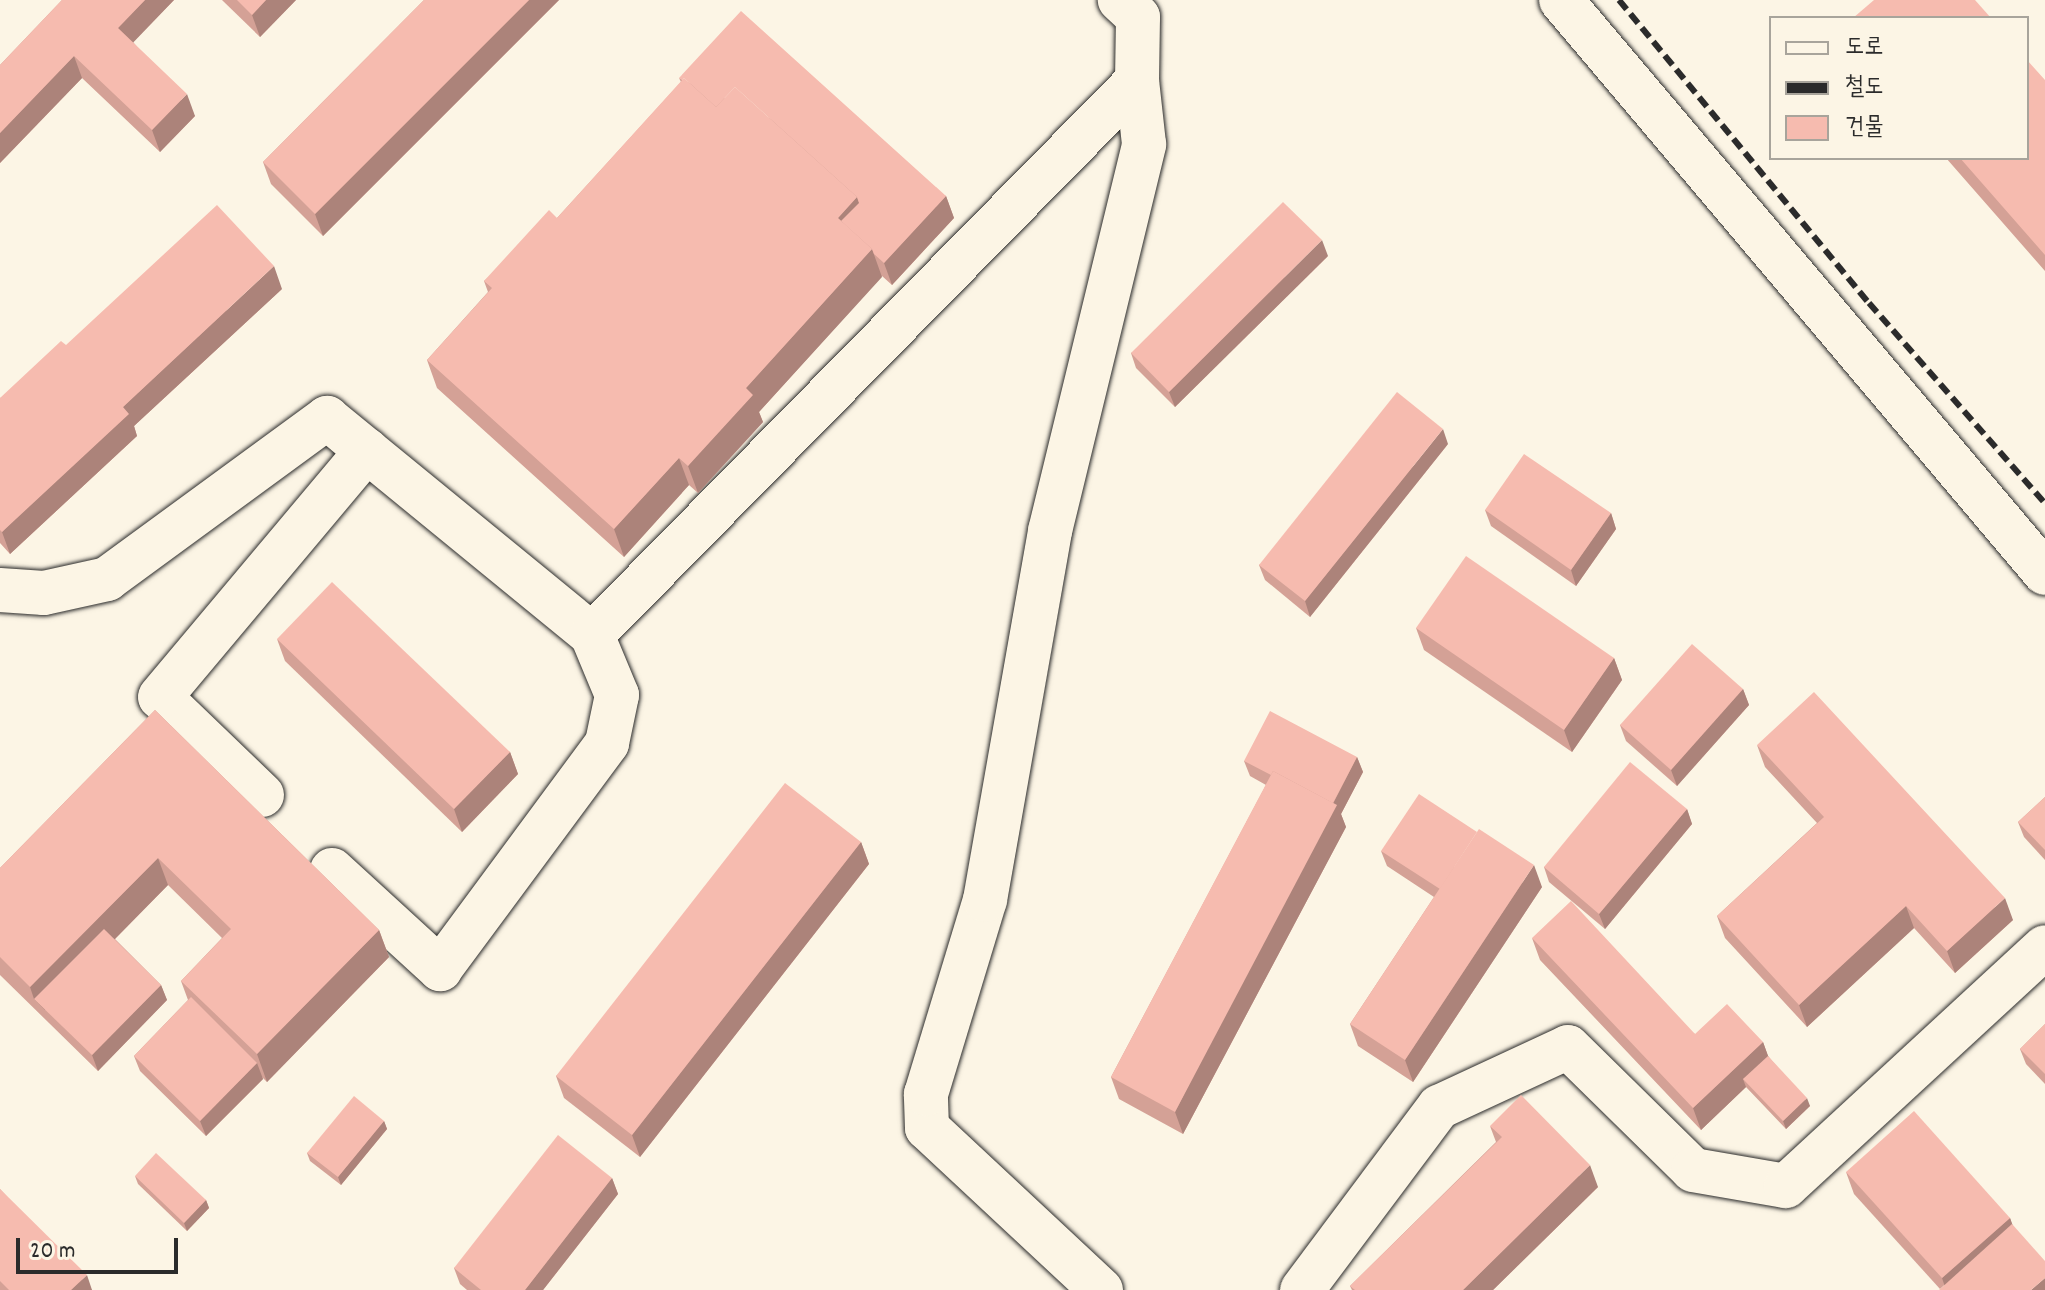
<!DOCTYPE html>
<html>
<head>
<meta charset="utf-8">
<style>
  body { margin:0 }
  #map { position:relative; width:2045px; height:1290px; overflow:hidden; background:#fcf5e5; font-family:Dekko,"Poor Story",sans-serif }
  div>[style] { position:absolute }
  .roads { filter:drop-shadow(0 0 2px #2b2b2b) drop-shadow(0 0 2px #2b2b2b) }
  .minor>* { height:44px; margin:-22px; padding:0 22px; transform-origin:22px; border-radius:22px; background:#fcf5e5 }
  .rail>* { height:6px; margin-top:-3px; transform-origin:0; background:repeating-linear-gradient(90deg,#2b2b2b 0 12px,transparent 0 18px) }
  .wall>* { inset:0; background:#d4a196 }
  .shaded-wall>* { inset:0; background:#ac837a }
  .building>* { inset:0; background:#f6bbaf }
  span { translate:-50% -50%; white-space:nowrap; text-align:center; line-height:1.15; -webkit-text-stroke:6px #fcf5e5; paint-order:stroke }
  .legend { position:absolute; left:1769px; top:16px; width:260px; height:144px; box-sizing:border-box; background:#fcf5e5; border:2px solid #a8a49b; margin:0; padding:10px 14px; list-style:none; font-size:24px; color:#2b2b2b }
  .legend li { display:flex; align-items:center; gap:16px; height:40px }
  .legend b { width:40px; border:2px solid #a8a49b }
  .scale { position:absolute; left:16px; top:1238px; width:162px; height:36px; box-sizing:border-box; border:4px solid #2b2b2b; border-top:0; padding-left:10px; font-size:24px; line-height:28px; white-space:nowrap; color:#2b2b2b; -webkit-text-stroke:6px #fcf5e5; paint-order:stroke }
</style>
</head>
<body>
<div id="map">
  <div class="roads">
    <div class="minor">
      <div style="left:1561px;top:0;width:750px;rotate:49.81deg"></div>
      <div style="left:0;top:590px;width:44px;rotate:3.9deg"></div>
      <div style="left:44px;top:593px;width:65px;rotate:-12.5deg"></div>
      <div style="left:107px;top:579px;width:273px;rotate:-36.2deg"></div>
      <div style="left:327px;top:418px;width:343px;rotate:39.3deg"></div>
      <div style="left:592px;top:635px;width:777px;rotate:-45.47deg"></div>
      <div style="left:262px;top:795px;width:141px;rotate:-136.1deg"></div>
      <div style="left:160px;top:697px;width:322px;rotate:-50deg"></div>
      <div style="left:332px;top:870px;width:147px;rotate:42.5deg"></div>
      <div style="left:440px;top:969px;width:281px;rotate:-53.5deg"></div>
      <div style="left:607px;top:743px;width:49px;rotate:-78.2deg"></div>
      <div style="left:617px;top:695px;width:65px;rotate:-112.6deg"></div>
      <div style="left:1101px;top:1290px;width:238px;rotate:-137deg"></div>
      <div style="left:927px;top:1128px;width:34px;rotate:-92deg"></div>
      <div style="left:926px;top:1094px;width:203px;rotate:-73.1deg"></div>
      <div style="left:985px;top:900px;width:375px;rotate:-80deg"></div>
      <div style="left:1050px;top:531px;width:398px;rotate:-76.3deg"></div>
      <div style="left:1144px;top:144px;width:63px;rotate:-96.3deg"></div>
      <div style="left:1137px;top:81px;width:64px;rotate:-89.1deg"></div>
      <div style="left:1138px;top:17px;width:25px;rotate:-137deg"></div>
      <div style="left:1302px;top:1290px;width:229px;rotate:-53.2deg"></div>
      <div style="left:1439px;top:1107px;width:142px;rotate:-24.9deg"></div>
      <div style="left:1568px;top:1047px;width:175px;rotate:44.5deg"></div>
      <div style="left:1693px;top:1170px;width:94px;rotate:9.8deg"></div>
      <div style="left:1786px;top:1186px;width:352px;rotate:-42.7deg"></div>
    </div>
  </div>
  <div class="rail">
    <div style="left:1619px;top:0;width:393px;rotate:50.5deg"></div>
    <div style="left:1869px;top:303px;width:266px;rotate:48.7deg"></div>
  </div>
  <div class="wall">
    <div style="clip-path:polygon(62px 0,174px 0,133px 42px,195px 116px,160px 152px,82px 78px,0 163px,0 65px)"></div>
    <div style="clip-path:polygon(222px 0,296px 0,260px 37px)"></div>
    <div style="clip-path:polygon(424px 0,559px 0,323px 236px,271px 184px,263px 162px)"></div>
    <div style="clip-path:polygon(679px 78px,946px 196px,954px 218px,892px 285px,882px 276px,759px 412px,763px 422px,698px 493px,689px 485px,624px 557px,437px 388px,427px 360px,488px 292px,484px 281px,557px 218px,681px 82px)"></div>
    <div style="clip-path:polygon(2045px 80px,2045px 271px,1946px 158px,2027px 158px)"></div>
    <div style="clip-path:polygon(1328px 256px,1175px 407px,1136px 368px,1131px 353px)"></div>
    <div style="clip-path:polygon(282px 289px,134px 426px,137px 436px,10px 554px,0 543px,0 398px)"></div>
    <div style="clip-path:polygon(1448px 444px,1310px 617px,1265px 580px,1259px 565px)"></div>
    <div style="clip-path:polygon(1485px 510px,1611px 513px,1616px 529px,1576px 586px,1491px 526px)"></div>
    <div style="clip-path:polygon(1416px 628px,1614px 658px,1622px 680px,1572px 752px,1424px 650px)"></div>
    <div style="clip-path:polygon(277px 639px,510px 752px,518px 774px,462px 832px,285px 661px)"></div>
    <div style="clip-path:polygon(1743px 689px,1749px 705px,1677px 786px,1626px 741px,1620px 725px)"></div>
    <div style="clip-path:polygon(155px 710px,379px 930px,389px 957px,267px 1082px,262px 1077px,263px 1079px,206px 1136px,140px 1071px,134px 1056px,188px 1000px,181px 981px,222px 938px,168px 885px,115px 939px,161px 985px,167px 1000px,98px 1071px,0 975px,0 868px)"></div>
    <div style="clip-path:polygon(1757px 745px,2013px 920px,1955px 973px,1914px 928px,1807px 1027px,1725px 938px,1717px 916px,1817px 823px,1765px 767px)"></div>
    <div style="clip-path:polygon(1357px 757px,1363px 772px,1341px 814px,1346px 827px,1183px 1134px,1119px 1099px,1111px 1077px,1266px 785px,1250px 776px,1244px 761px)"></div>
    <div style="clip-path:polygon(2045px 797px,2045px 860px,2024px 837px,2018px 822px)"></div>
    <div style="clip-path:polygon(1687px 809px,1692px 824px,1605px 929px,1549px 882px,1544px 867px)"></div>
    <div style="clip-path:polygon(861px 842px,869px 864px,640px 1157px,564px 1098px,556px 1076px)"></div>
    <div style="clip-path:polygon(1381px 851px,1542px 887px,1413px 1082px,1358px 1046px,1350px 1024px,1434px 897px,1387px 866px)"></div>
    <div style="clip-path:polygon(1532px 938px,1695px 1034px,1763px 1042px,1768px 1056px,1810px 1106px,1786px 1129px,1746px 1087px,1701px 1130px,1540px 960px)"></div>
    <div style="clip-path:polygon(2045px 1024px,2045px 1084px,2026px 1064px,2020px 1049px)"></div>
    <div style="clip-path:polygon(384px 1121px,387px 1129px,341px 1185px,310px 1161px,307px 1153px)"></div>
    <div style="clip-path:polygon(1490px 1126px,1598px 1187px,1493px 1290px,1352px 1290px,1350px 1286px,1496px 1142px)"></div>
    <div style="clip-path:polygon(1846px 1172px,2010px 1218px,2012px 1224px,1940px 1289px,1854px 1194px)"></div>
    <div style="clip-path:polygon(135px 1176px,206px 1200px,209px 1208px,187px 1231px,138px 1184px)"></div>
    <div style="clip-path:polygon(612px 1178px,618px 1194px,543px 1290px,467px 1290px,460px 1284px,454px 1268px)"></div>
    <div style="clip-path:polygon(0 1189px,92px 1290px,0 1290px)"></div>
  </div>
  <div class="shaded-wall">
    <div style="clip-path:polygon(145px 0,174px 0,126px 50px,118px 28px)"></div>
    <div style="clip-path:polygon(266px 0,296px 0,260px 37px,252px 15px)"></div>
    <div style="clip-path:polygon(529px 0,559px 0,323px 236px,315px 214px)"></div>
    <div style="clip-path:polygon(74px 56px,82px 78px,0 163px,0 133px)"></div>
    <div style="clip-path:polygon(187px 94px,195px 116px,160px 152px,152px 130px)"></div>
    <div style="clip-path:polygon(946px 196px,954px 218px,892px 285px,884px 263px)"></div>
    <div style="clip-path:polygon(857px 197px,867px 225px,840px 223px,838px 218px)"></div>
    <div style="clip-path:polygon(1322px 240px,1328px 256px,1175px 407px,1169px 392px)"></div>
    <div style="clip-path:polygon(872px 249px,882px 277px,759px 412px,763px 422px,698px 493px,688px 466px,746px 388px)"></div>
    <div style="clip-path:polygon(274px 266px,282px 289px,134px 426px,137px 436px,10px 554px,2px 532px,123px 407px)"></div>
    <div style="clip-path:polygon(1443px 429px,1448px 444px,1310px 617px,1305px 601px)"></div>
    <div style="clip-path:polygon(679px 458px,689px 485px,624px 557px,614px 529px)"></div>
    <div style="clip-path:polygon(1611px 513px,1616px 529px,1576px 586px,1571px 570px)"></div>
    <div style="clip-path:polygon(1614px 658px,1622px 680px,1572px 752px,1564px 730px)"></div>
    <div style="clip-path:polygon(1743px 689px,1749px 705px,1677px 786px,1671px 770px)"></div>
    <div style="clip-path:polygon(510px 752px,518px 774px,462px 832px,454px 809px)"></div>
    <div style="clip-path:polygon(1357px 757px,1363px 772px,1341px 814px,1346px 827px,1183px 1134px,1175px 1112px)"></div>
    <div style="clip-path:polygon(1687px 809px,1692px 824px,1605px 929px,1599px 914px)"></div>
    <div style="clip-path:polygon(861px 842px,869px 864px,640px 1157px,632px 1135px)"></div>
    <div style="clip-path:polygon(158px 858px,168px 885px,45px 1010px,34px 999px,30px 987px)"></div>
    <div style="clip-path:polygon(1534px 865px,1542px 887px,1413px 1082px,1405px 1060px)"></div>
    <div style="clip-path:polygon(2005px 898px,2013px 920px,1955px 973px,1947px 951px)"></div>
    <div style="clip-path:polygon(1906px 906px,1914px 928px,1807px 1027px,1799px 1005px)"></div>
    <div style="clip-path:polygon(379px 930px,389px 957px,267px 1082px,257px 1054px)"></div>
    <div style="clip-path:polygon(161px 985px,167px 1000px,98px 1071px,92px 1055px)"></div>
    <div style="clip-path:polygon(1763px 1042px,1771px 1064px,1743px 1079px,1746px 1087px,1701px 1130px,1693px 1108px)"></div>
    <div style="clip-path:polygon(257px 1063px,263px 1079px,206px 1136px,200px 1121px)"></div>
    <div style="clip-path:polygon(1807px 1098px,1810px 1106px,1786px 1129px,1783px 1121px)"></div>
    <div style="clip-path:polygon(384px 1121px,387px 1129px,341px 1185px,338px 1177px)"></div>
    <div style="clip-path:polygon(1590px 1165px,1598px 1187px,1493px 1290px,1463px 1290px)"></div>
    <div style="clip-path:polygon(612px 1178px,618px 1194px,543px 1290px,525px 1290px)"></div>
    <div style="clip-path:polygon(206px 1200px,209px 1208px,187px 1231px,184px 1223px)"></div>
    <div style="clip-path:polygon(2010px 1218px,2018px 1240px,1946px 1290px,1942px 1278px)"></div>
    <div style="clip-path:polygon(87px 1275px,92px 1290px,71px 1290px)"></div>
    <div style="clip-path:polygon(2045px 1278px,2045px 1290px,2031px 1290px)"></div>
  </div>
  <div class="building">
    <div style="clip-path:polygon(62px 0,145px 0,118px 28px,187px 94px,152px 130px,74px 56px,0 133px,0 65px)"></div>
    <div style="clip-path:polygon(237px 0,266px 0,252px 15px)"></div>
    <div style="clip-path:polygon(424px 0,529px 0,315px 214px,263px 162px)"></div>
    <div style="clip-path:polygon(1874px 0,1975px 0,1991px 18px,1853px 18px)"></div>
    <div style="clip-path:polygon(741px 11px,946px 196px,884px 263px,874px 254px,872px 249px,841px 221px,859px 203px,857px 197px,735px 87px,716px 107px,684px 78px,682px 80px,679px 78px)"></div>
    <div style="clip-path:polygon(2027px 60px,2045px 80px,2045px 255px,1960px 158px,2027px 158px)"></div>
    <div style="clip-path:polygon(684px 78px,716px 107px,735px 87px,857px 197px,838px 218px,872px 249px,746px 388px,753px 395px,688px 466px,679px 458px,614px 529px,427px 360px,492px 288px,484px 281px,549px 210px,557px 218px)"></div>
    <div style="clip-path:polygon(1283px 202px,1322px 240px,1169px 392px,1131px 353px)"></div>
    <div style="clip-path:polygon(217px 205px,274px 266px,123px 407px,129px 414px,2px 532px,0 530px,0 398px,61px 341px,66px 345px)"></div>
    <div style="clip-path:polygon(1397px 392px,1443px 429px,1305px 601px,1259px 565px)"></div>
    <div style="clip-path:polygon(1524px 454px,1611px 513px,1571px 570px,1485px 510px)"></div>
    <div style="clip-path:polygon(1466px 556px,1614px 658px,1564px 730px,1416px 628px)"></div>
    <div style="clip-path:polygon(332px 582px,510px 752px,454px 809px,277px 639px)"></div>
    <div style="clip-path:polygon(1692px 644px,1743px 689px,1671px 770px,1620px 725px)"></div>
    <div style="clip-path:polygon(1814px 692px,2005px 898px,1947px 951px,1906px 906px,1799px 1005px,1717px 916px,1824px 817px,1757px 745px)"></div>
    <div style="clip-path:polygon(155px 710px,379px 930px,257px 1054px,181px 981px,231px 929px,158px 858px,30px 987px,0 957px,0 868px)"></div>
    <div style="clip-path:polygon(1270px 711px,1357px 757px,1333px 803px,1273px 771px,1271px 775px,1244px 761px)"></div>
    <div style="clip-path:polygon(1630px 762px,1687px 809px,1599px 914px,1544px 867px)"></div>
    <div style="clip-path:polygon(1273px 771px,1337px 805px,1175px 1112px,1111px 1077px)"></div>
    <div style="clip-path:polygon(785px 783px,861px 842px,632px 1135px,556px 1076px)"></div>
    <div style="clip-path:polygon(1419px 794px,1477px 832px,1440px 889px,1381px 851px)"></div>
    <div style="clip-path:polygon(2045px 797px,2045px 850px,2018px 822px)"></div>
    <div style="clip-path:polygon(1479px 829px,1534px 865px,1405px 1060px,1350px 1024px)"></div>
    <div style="clip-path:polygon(1571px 901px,1695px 1034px,1727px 1004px,1763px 1042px,1693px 1108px,1532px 938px)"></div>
    <div style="clip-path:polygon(104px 929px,161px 985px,92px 1055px,34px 999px)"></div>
    <div style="clip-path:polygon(191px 997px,257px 1063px,200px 1121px,134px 1056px)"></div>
    <div style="clip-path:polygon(2045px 1024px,2045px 1074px,2020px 1049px)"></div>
    <div style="clip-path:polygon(1768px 1056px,1807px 1098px,1783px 1121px,1743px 1079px)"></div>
    <div style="clip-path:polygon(1521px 1095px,1590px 1165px,1463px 1290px,1355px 1290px,1350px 1286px,1502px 1137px,1490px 1126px)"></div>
    <div style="clip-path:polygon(354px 1096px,384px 1121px,338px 1177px,307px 1153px)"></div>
    <div style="clip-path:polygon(1914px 1111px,2010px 1218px,1942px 1278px,1846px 1172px)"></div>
    <div style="clip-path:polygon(558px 1135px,612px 1178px,525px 1290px,481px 1290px,454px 1268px)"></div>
    <div style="clip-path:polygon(156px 1153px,206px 1200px,184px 1223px,135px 1176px)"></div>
    <div style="clip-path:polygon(0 1189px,87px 1275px,71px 1290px,9px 1290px,0 1281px)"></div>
    <div style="clip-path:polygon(2012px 1224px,2045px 1261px,2045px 1278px,2031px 1290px,1939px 1290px)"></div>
  </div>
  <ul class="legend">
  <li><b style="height:10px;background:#fcf5e5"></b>도로</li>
  <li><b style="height:10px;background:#2b2b2b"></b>철도</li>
  <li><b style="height:22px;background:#f6bbaf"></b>건물</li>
  </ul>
  <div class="scale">20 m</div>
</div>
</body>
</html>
